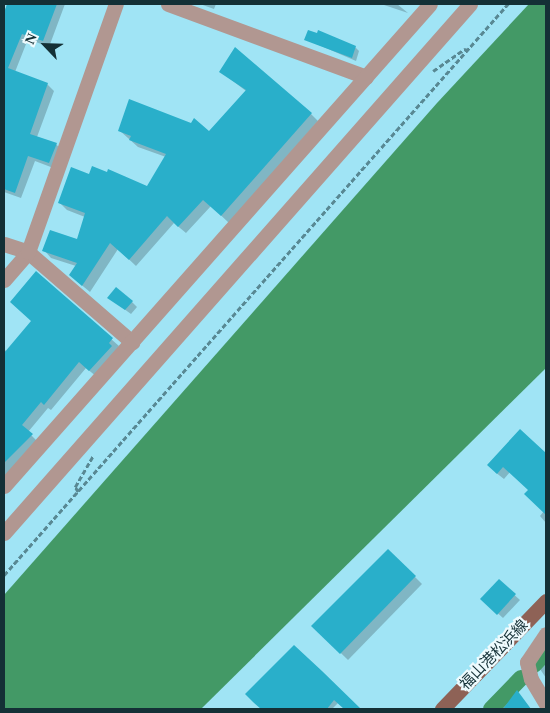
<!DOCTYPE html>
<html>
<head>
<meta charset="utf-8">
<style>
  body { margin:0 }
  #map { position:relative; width:550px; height:713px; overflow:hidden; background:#a0e4f5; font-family:"Times New Roman","Noto Sans JP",serif }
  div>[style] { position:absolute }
  .water>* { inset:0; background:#439966 }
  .shadow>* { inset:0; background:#0003 }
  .canal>* { height:16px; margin:-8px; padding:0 8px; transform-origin:8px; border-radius:8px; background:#439966 }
  .building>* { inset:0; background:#29afca }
  .path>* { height:2.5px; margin-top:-1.25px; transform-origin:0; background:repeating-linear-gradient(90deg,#588893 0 5px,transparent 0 7.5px) }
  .minor>* { height:15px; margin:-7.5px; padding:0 7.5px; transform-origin:7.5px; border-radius:7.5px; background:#b19791 }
  .major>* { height:15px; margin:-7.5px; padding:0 7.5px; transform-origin:7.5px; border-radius:7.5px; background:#8e6256 }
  span { translate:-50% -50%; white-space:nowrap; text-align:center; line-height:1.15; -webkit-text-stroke:4.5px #eefbfe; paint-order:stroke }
  .street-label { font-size:15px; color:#143036 }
  .frame { position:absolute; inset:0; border:5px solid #143036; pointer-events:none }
  .north { position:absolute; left:20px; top:20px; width:50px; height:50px; -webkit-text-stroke:4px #eefbfe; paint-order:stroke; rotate:294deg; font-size:14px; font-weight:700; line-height:20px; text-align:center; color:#143036 }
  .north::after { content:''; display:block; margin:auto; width:18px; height:22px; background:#143036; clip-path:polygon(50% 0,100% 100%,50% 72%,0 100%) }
</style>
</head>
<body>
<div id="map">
  <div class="water">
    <div style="clip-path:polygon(529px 4px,546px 4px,546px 368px,201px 709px,4px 709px,4px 595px,437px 103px)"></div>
  </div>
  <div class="shadow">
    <div style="clip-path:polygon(8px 4px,65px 4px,49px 47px,28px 39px,15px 72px,47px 84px,54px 91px,37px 137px,56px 144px,62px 151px,56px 169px,35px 161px,21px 198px,4px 192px,4px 11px)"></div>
    <div style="clip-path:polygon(200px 4px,216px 4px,214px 9px)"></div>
    <div style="clip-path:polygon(381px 4px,397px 4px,408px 13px)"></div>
    <div style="clip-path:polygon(305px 39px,355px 47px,359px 51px,356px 61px)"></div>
    <div style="clip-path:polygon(221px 72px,311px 114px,318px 121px,229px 223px,211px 206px,186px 233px,174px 223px,136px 266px,118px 249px,90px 292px,78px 282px,76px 266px,51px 258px,44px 250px,77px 241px,85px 217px,67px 210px,60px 203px,147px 188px,166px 157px,138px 147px,119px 130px,209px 133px,246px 91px)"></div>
    <div style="clip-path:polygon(36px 273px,119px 346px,97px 377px,86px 368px,51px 410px,48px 408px,28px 432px,38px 442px,4px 477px,4px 349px,7px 352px,33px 321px)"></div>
    <div style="clip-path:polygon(109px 298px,132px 302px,137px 307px,131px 314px)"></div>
    <div style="clip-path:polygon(520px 431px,546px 455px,546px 523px,540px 516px,544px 511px,529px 490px,510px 472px,504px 479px,495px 472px)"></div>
    <div style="clip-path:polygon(388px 550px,422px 584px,348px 660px,313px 626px)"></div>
    <div style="clip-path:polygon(499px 581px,520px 600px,503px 618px,482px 599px)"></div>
    <div style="clip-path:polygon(294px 647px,359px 709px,345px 709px,338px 703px,332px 709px,264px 709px,250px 697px)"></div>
    <div style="clip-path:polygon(546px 663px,546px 678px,540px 669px)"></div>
    <div style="clip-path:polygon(517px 692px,531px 709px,500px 709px)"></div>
  </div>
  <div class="canal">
    <div style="left:534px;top:665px;width:18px;rotate:-47deg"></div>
    <div style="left:491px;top:709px;width:43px;rotate:-45.9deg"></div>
  </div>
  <div class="building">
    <div style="clip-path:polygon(7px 4px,57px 4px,43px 41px,22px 34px,8px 68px,48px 83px,30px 134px,57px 143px,49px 163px,28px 156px,15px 193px,4px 189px,4px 13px)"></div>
    <div style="clip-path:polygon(308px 30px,317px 33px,318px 30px,356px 46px,352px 58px,304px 40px)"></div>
    <div style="clip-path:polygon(235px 47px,312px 113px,221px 216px,203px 200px,178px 227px,167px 216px,129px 260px,110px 243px,82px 286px,69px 275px,77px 263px,42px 251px,50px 230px,77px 239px,85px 213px,58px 203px,71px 167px,89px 174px,92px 166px,107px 172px,108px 169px,147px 186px,166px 154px,129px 140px,131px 136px,118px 131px,129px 99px,191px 123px,194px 118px,209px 131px,246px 90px,219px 72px)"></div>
    <div style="clip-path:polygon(36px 271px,113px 338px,109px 343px,112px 346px,89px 371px,79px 362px,44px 405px,41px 402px,22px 425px,33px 434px,4px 463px,4px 353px,31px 321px,10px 302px)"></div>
    <div style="clip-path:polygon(116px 287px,133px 301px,125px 310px,107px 298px)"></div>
    <div style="clip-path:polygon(520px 429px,546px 453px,546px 515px,524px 494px,528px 490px,503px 467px,497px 474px,487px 465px)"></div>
    <div style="clip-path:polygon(388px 549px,416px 576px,340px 654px,311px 626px)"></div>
    <div style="clip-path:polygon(499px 579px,516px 594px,497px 615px,480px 599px)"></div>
    <div style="clip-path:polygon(294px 645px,322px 671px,361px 709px,344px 709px,334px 700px,327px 709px,261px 709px,253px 702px,245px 694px)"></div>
    <div style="clip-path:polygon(517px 690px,531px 709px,503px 709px)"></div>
  </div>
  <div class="path">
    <div style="left:433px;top:71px;width:38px;rotate:-35deg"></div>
    <div style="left:464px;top:49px;width:4px;rotate:14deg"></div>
    <div style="left:78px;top:492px;width:6px;rotate:-121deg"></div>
    <div style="left:75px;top:487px;width:36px;rotate:-60deg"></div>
    <div style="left:4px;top:575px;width:762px;rotate:-48.57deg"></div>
  </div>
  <div class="minor">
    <div style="left:168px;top:4px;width:211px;rotate:20.2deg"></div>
    <div style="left:4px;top:244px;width:25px;rotate:18deg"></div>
    <div style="left:28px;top:252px;width:138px;rotate:40.9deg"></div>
    <div style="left:4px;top:280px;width:37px;rotate:-49deg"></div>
    <div style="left:28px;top:252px;width:263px;rotate:-70.5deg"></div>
    <div style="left:4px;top:486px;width:643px;rotate:-48.53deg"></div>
    <div style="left:4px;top:533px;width:705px;rotate:-48.62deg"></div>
    <div style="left:546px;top:634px;width:34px;rotate:124deg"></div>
    <div style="left:527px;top:662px;width:17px;rotate:77deg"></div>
    <div style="left:531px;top:679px;width:29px;rotate:59deg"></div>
  </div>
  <div class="major">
    <div style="left:442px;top:709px;width:150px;rotate:-46.1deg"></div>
  </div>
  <div class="street-label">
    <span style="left:494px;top:655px;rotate:-46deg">福山港松浜線</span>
  </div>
  <div class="frame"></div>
  <div class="north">N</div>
</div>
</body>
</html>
